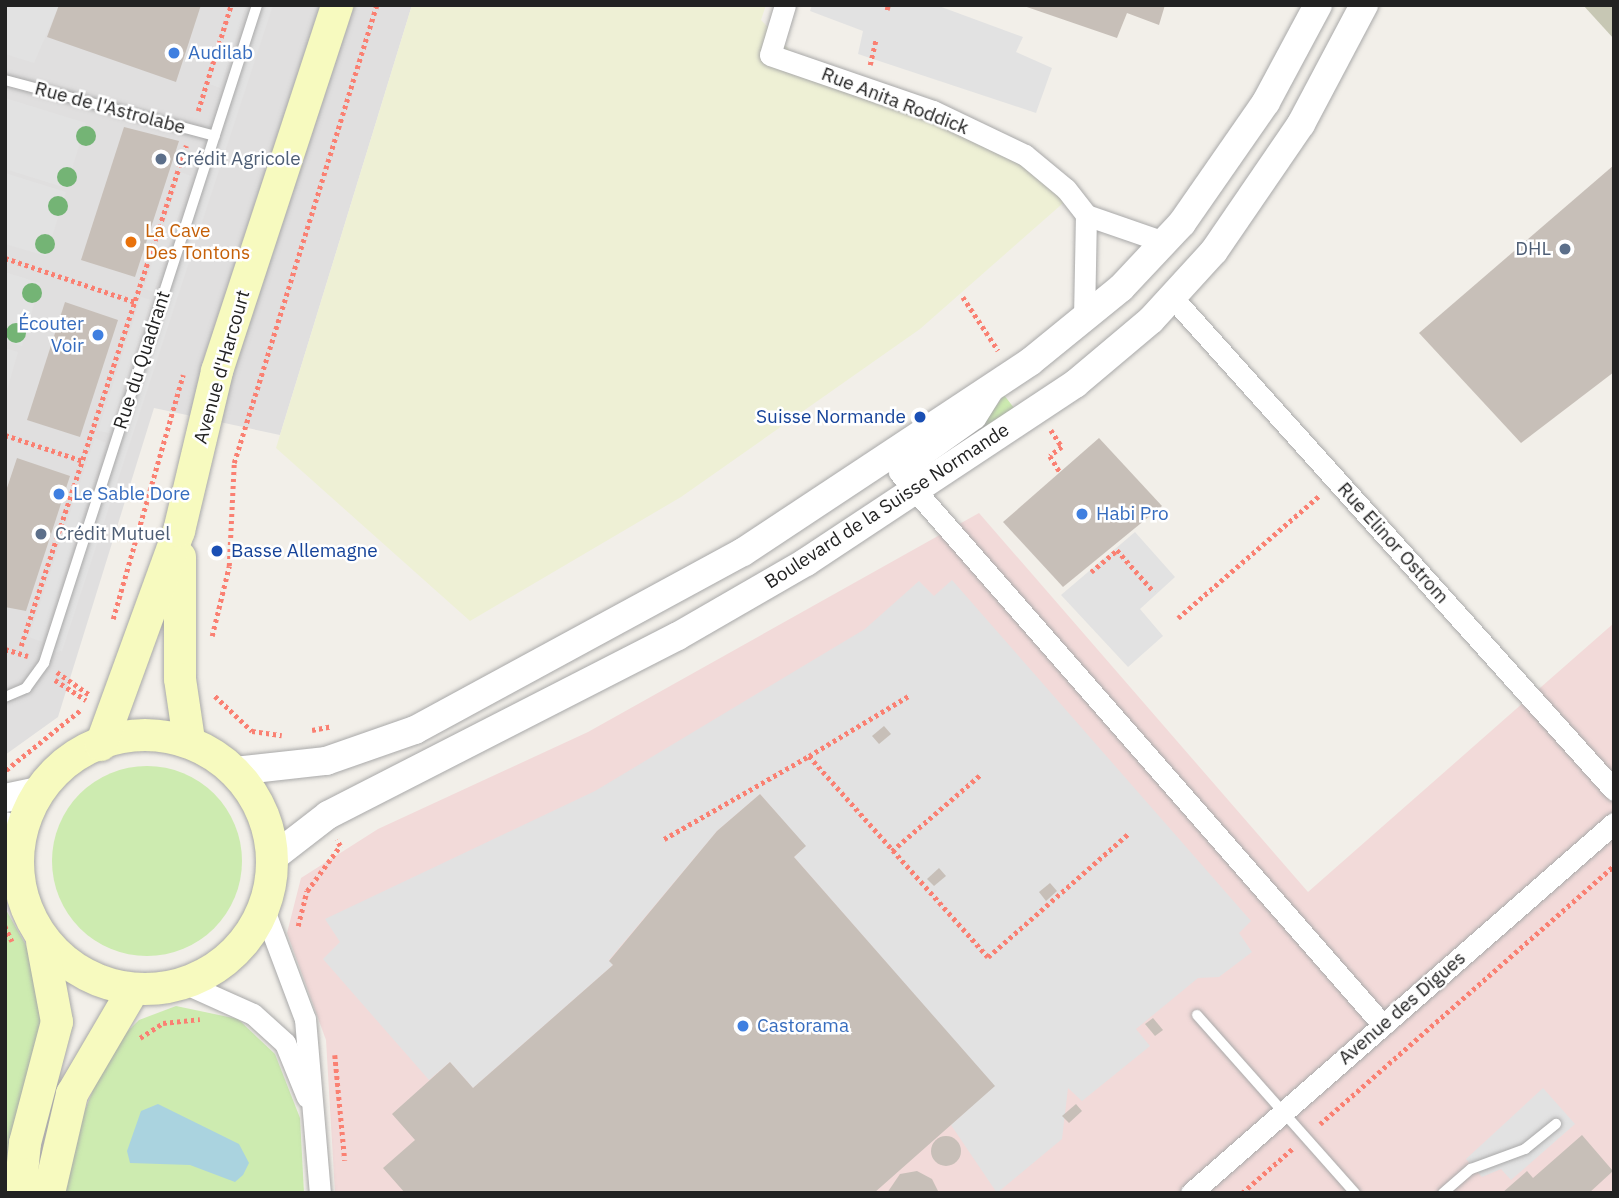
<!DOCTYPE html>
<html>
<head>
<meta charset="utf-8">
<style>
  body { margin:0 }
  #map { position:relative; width:1619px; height:1198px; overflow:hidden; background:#f2efe9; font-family:"IBM Plex Sans",sans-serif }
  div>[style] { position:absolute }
  .residential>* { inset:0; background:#e0dfdf }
  .commercial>* { inset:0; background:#f2dad9 }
  .construction>* { inset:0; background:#c7c7b4 }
  .farmland>* { inset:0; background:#eef0d5 }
  .grass>* { inset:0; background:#cdebb0 }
  .round { border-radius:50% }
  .parking>* { inset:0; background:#e2e2e2 }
  .water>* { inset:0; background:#aad3df }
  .building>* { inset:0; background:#c7bfb8 }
  .path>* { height:4.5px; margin-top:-2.25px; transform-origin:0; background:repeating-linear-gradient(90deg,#fa8072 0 3.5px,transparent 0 7px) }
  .roads { filter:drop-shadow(0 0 2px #a9a9a9) drop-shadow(0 0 2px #a9a9a9) }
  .service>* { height:10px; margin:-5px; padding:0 5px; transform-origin:5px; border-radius:5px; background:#fff }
  .minor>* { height:21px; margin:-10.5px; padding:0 10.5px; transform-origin:10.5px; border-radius:10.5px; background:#fff }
  .tertiary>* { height:28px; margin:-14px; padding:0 14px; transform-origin:14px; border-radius:14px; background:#fff }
  .secondary>* { height:32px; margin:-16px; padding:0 16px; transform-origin:16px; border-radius:16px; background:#f7fabf }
  .secondary>.ring { margin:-16px; padding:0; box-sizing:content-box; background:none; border:32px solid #f7fabf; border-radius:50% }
  .trees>* { width:20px; height:20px; margin:-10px; border-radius:50%; background:#74b475 }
  .dots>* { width:19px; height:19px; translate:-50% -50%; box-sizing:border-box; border:4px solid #fff; border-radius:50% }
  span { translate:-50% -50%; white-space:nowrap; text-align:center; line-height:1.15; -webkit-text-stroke:5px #fff; paint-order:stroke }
  .shop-label { font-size:19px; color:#366cbe }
  .left { translate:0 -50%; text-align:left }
  .right { translate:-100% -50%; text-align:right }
  .street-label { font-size:19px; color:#222 }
  .service-label { font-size:19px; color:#4e5e75 }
  .food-label { font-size:19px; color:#c56008 }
  .transit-label { font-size:19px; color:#164399 }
  .frame { position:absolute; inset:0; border:7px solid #222; pointer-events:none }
</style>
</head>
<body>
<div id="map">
  <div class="residential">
    <div style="clip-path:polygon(5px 5px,412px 5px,280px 435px,154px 408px,58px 717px,5px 755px)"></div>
  </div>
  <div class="commercial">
    <div style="clip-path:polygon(979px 513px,1308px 892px,1614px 623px,1614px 1193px,335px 1193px,326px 1040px,287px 933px,301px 878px,378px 829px,588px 732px)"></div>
  </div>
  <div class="construction">
    <div style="clip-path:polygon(1583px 5px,1614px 5px,1614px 39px)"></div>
  </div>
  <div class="farmland">
    <div style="clip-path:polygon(412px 5px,766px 5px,761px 20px,812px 73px,1012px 140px,1070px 197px,920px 329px,681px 497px,470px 621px,276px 448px)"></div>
  </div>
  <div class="grass">
    <div style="clip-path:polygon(1004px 395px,1014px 408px,914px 474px,984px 423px)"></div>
    <div class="round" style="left:52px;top:766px;width:190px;height:190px"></div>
    <div style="clip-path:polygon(5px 908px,41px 972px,44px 1011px,36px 1065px,12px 1130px,6px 1193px)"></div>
    <div style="clip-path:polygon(176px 1006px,238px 1019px,275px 1054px,300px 1118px,304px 1193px,64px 1193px,74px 1138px,109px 1050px,139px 1020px)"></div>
  </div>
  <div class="parking">
    <div style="clip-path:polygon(5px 5px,59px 5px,34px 63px,5px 54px)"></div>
    <div style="clip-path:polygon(234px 5px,246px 5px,220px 88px,209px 84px)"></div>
    <div style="clip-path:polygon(262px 5px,273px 5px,62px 651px,52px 653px)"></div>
    <div style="clip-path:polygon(812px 5px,936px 5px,1023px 37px,1016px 52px,1052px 68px,1036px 113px,858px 54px,863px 31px,810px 11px)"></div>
    <div style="clip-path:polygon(5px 98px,86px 123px,66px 188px,5px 169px)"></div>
    <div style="clip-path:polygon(181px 172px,191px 176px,154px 292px,144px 289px)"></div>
    <div style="clip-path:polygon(5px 173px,66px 192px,46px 256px,5px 244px)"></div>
    <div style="clip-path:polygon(5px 272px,40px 283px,22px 346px,5px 341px)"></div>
    <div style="clip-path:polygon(141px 297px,151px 300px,109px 433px,98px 431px)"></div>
    <div style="clip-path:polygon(5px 348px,18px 352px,5px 397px)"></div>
    <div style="clip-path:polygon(95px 438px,106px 443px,42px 642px,29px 637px)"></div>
    <div style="clip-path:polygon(1135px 532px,1175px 577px,1140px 609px,1163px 636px,1128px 667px,1061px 595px)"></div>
    <div style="clip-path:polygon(952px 580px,1251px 921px,1239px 933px,1252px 952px,1219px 977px,1198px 978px,1136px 1029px,1150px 1046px,1082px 1101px,1068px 1088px,1062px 1139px,997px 1193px,951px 1125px,994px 1086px,794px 857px,805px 846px,760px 794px,717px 831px,609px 960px,613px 965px,473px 1088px,450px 1062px,429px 1080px,323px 959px,340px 942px,325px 919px,595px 791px,865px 629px,919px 581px,934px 596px)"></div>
    <div style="clip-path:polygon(1543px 1088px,1575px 1124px,1511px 1180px,1501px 1169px,1482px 1177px,1466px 1159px)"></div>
  </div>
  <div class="water">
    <div style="clip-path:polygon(158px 1104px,239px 1144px,249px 1163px,243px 1175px,235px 1182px,190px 1165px,130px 1163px,127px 1151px,141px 1111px)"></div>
  </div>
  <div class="building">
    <div style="clip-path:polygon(59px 5px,201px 5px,176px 82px,47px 37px)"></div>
    <div style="clip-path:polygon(1021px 5px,1165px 5px,1159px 25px,1127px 13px,1117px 38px)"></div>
    <div style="clip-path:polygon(124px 127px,179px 141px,135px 277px,81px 260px)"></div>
    <div style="clip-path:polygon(1614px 165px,1614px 372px,1521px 443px,1419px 333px)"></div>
    <div style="clip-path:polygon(65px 302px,118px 320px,80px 437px,27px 420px)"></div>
    <div style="clip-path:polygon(1099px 438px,1162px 506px,1063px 587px,1003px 522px)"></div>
    <div style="clip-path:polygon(17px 458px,70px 476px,26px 611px,5px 607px,5px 494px)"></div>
    <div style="clip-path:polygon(884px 726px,891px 734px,879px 744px,872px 736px)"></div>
    <div style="clip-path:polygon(760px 794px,806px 846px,794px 857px,995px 1086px,874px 1193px,405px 1193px,383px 1168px,415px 1140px,392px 1114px,450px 1062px,473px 1088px,613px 965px,609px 961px,717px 831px)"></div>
    <div style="clip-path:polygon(939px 868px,946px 876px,934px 886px,927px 879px)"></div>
    <div style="clip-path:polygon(1050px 883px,1057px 891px,1046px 901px,1039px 892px)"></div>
    <div style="clip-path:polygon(1153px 1018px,1163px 1030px,1155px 1036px,1145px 1024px)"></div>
    <div style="clip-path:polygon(1076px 1104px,1082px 1111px,1069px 1123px,1062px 1116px)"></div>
    <div style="clip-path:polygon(1582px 1135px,1613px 1171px,1589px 1193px,1502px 1193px,1527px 1171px,1533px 1178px)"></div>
    <div class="round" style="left:931px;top:1136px;width:30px;height:30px"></div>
    <div style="clip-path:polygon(917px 1171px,932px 1179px,939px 1193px,887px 1193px,900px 1174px)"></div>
  </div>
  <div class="path">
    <div style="left:887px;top:10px;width:5px;rotate:-79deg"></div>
    <div style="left:870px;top:65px;width:27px;rotate:-77deg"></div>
    <div style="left:198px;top:111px;width:111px;rotate:-72.7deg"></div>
    <div style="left:5px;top:258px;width:137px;rotate:18.7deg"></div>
    <div style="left:963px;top:297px;width:64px;rotate:56.6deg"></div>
    <div style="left:1051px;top:430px;width:20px;rotate:57deg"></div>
    <div style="left:1062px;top:447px;width:15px;rotate:143deg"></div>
    <div style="left:1050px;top:456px;width:19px;rotate:58deg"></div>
    <div style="left:5px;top:435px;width:82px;rotate:18.4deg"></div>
    <div style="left:1091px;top:572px;width:34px;rotate:-40deg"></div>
    <div style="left:1117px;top:550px;width:56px;rotate:48.6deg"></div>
    <div style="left:1178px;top:618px;width:186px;rotate:-40.9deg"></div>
    <div style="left:113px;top:619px;width:254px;rotate:-74deg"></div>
    <div style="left:212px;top:636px;width:72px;rotate:-76.3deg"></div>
    <div style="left:229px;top:566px;width:103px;rotate:-87.2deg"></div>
    <div style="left:234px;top:463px;width:480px;rotate:-72.7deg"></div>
    <div style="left:21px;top:646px;width:527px;rotate:-71.74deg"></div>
    <div style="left:5px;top:649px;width:24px;rotate:17deg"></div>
    <div style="left:57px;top:672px;width:40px;rotate:34.9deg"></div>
    <div style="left:55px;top:680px;width:37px;rotate:33deg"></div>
    <div style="left:215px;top:696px;width:51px;rotate:43.4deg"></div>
    <div style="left:252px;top:731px;width:30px;rotate:8deg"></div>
    <div style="left:312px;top:730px;width:20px;rotate:-11deg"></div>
    <div style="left:809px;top:756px;width:118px;rotate:-31.1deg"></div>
    <div style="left:6px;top:770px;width:97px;rotate:-38.8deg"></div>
    <div style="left:664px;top:839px;width:167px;rotate:-29.8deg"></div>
    <div style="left:809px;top:756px;width:269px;rotate:48.3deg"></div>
    <div style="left:988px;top:957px;width:186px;rotate:-41.3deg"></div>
    <div style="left:892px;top:851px;width:116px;rotate:-40.8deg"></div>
    <div style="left:5px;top:926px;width:17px;rotate:65deg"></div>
    <div style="left:298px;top:926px;width:36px;rotate:-76deg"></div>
    <div style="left:307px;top:891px;width:56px;rotate:-53.7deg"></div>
    <div style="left:340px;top:846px;width:7px;rotate:-117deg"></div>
    <div style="left:140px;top:1038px;width:27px;rotate:-33deg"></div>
    <div style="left:163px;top:1023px;width:37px;rotate:-6deg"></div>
    <div style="left:335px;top:1055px;width:106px;rotate:84.6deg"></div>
    <div style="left:1320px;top:1124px;width:391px;rotate:-41.3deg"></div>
    <div style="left:1242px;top:1193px;width:67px;rotate:-41.3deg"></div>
  </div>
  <div class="roads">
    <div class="service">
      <div style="left:5px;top:80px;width:217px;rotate:14.9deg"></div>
      <div style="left:5px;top:697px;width:23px;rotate:-23deg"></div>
      <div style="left:26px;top:688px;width:31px;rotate:-54deg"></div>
      <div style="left:44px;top:663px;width:692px;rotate:-72.06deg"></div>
      <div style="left:1197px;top:1015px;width:238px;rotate:48.4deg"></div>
      <div style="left:1443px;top:1193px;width:37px;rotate:-41deg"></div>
      <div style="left:1471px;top:1169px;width:58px;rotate:-20.3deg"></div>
      <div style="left:1525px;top:1149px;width:40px;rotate:-39deg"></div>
    </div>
    <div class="minor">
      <div style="left:785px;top:5px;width:52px;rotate:106.7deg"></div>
      <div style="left:770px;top:55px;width:172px;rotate:19deg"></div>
      <div style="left:933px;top:111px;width:102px;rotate:25.6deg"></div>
      <div style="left:1025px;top:155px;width:53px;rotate:39.7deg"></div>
      <div style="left:1066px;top:189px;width:33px;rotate:52deg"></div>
      <div style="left:1086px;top:215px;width:83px;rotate:19.1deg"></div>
      <div style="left:1172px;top:297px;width:662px;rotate:48.12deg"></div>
      <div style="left:1084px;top:318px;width:103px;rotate:-88.9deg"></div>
      <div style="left:992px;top:391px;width:32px;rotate:122deg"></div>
      <div style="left:975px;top:418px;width:93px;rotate:144.6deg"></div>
      <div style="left:899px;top:472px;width:735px;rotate:48.81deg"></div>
      <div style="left:264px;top:910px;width:116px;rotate:69.4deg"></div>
      <div style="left:305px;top:1019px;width:175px;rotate:85.1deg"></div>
      <div style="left:186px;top:984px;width:73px;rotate:24.1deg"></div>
      <div style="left:253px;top:1014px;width:43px;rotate:42.2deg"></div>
      <div style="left:285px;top:1043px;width:58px;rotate:67.8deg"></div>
      <div style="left:1191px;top:1193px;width:562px;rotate:-41.18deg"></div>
    </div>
    <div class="tertiary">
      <div style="left:235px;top:771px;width:92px;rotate:-6.3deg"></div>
      <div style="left:326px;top:761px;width:94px;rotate:-19.2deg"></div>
      <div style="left:415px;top:730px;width:373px;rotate:-28.5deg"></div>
      <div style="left:743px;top:552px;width:344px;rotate:-33.5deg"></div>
      <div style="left:1030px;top:362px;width:117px;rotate:-39.1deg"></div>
      <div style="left:1121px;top:288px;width:89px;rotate:-46.8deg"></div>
      <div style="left:1182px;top:223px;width:147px;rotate:-55.2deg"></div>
      <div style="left:1266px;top:102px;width:110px;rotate:-61.8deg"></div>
      <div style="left:5px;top:798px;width:34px;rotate:-12deg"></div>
      <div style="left:5px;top:826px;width:20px;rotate:37deg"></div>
      <div style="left:275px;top:856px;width:67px;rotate:-37.7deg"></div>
      <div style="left:328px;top:815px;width:393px;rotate:-27.1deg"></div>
      <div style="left:678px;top:636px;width:148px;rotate:-30deg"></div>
      <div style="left:806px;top:562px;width:323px;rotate:-33.5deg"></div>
      <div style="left:1075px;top:384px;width:99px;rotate:-40.1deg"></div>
      <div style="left:1151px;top:320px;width:93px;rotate:-47.6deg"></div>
      <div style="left:1214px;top:251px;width:154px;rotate:-55.6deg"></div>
      <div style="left:1301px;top:124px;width:135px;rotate:-62.1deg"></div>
    </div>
    <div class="secondary">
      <div style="left:180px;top:557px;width:122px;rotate:90deg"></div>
      <div style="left:180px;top:679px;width:62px;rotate:81.6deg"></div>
      <div class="ring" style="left:18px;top:735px;width:222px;height:222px"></div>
      <div style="left:101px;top:745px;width:228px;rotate:-70deg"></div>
      <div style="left:179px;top:531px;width:164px;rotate:-76.6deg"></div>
      <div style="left:217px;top:371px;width:385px;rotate:-71.8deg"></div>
      <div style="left:20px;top:1193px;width:50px;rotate:-84.3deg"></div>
      <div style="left:25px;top:1143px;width:125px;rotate:-75.2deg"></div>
      <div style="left:57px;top:1022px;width:81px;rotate:-100.6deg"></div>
      <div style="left:49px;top:1193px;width:102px;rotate:-76.9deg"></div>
      <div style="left:72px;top:1094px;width:121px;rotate:-59.6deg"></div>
    </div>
  </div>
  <div class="trees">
    <div style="left:86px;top:136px"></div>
    <div style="left:67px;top:177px"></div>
    <div style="left:58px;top:206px"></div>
    <div style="left:45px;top:244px"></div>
    <div style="left:32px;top:293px"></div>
    <div style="left:16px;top:333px"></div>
  </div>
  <div class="dots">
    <div style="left:174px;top:53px;background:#3f7fe0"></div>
    <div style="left:161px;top:159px;background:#5c6f8a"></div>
    <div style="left:131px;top:242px;background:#e8710a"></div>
    <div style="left:1565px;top:249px;background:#5c6f8a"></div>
    <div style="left:98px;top:335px;background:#3f7fe0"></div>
    <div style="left:920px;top:417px;background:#1a4fb4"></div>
    <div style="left:59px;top:494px;background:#3f7fe0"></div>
    <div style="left:1082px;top:514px;background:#3f7fe0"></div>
    <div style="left:41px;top:534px;background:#5c6f8a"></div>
    <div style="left:217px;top:551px;background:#1a4fb4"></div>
    <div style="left:743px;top:1026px;background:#3f7fe0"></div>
  </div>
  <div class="shop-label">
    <span class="left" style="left:188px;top:53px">Audilab</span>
    <span class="right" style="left:84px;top:335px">Écouter<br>Voir</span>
    <span class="left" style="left:73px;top:494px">Le Sable Dore</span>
    <span class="left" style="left:1096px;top:514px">Habi Pro</span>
    <span class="left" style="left:757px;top:1026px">Castorama</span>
  </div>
  <div class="street-label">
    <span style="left:895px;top:101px;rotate:21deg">Rue Anita Roddick</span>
    <span style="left:110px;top:108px;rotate:15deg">Rue de l'Astrolabe</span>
    <span style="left:142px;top:360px;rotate:-72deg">Rue du Quadrant</span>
    <span style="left:222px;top:367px;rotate:-74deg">Avenue d'Harcourt</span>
    <span style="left:887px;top:506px;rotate:-33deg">Boulevard de la Suisse Normande</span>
    <span style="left:1393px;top:543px;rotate:48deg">Rue Elinor Ostrom</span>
    <span style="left:1402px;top:1008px;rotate:-41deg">Avenue des Digues</span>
  </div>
  <div class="service-label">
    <span class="left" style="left:175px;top:159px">Crédit Agricole</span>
    <span class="right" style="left:1551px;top:249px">DHL</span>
    <span class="left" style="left:55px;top:534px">Crédit Mutuel</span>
  </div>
  <div class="food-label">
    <span class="left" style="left:145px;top:242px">La Cave<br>Des Tontons</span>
  </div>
  <div class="transit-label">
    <span class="right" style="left:906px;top:417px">Suisse Normande</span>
    <span class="left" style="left:231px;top:551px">Basse Allemagne</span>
  </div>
  <div class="frame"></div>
</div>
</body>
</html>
